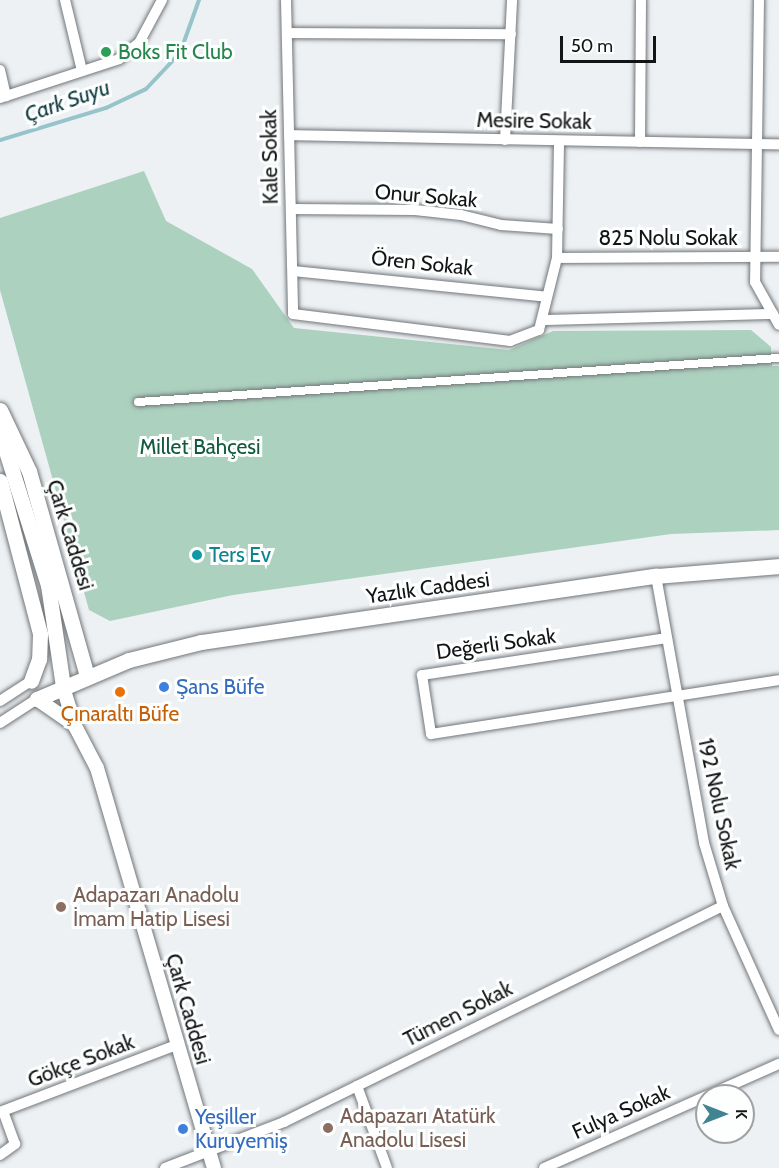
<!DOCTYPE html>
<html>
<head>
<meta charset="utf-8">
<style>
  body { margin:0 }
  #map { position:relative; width:779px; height:1168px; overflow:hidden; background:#edf1f4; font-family:Cabin,sans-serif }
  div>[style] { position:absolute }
  .green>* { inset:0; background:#acd1bf }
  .stream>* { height:4px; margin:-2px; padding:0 2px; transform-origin:2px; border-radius:2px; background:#96c4ca }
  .roads { filter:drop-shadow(0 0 2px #727679) drop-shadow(0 0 2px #727679) }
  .pedestrian>* { height:8px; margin:-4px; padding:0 4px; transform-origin:4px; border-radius:4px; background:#fff }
  .minor>* { height:10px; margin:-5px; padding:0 5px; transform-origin:5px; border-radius:5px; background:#fff }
  .tertiary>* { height:14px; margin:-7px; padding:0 7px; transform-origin:7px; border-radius:7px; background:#fff }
  .secondary>* { height:15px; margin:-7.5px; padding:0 7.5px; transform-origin:7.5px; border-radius:7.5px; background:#fff }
  .dots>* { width:16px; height:16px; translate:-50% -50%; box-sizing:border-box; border:3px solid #fdfefe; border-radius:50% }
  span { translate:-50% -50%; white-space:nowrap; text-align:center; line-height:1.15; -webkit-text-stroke:6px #fdfefe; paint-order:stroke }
  .leisure-label { font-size:21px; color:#27864d }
  .left { translate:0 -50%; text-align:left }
  .street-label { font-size:21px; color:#131415 }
  .park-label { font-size:21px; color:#13593f }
  .culture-label { font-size:21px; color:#0d838f }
  .shop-label { font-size:21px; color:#366cbe }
  .food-label { font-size:21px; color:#c56008 }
  .education-label { font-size:21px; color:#785e54 }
  .water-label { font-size:22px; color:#123e43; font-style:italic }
  .north { position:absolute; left:695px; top:1084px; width:60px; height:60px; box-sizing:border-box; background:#fdfefe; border:2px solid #9fa0a1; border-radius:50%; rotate:90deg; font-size:16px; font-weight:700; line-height:24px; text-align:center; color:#131415 }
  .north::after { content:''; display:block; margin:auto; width:21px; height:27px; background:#3f8490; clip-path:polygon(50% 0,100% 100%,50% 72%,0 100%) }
  .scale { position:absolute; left:560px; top:36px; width:96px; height:27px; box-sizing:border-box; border:3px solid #131415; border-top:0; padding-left:8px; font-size:18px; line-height:21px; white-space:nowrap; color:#131415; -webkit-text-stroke:4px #fdfefe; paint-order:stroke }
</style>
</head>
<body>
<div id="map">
  <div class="green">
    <div style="clip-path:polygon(144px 171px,166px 221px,252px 269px,294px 328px,509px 350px,553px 331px,751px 330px,771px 347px,772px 366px,779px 366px,779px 530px,671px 534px,233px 595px,110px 621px,89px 610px,0 290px,0 218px)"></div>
  </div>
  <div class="stream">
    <div style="left:0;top:140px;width:111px;rotate:-16.8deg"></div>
    <div style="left:106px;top:108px;width:44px;rotate:-25.4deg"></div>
    <div style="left:146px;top:89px;width:50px;rotate:-46.6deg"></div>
    <div style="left:180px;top:53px;width:56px;rotate:-70.3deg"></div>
  </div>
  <div class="roads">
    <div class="pedestrian">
      <div style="left:138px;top:402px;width:643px;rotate:-3.93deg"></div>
    </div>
    <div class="minor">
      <div style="left:65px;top:0;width:73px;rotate:76.5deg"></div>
      <div style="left:286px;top:0;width:314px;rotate:88.7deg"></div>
      <div style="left:293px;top:314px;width:219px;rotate:7.1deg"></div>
      <div style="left:510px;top:341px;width:31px;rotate:-21deg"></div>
      <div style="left:539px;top:330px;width:74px;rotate:-76deg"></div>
      <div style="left:557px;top:258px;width:117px;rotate:-89deg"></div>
      <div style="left:759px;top:0;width:282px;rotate:90.8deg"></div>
      <div style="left:755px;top:282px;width:49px;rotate:60.8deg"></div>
      <div style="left:287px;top:33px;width:224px;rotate:0.3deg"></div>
      <div style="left:0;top:70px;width:27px;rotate:77deg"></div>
      <div style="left:0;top:98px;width:125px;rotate:-18.1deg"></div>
      <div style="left:119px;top:59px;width:26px;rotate:-39deg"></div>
      <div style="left:139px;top:43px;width:49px;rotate:-61.9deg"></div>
      <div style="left:289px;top:135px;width:490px;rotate:1.1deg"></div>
      <div style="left:505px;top:140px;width:140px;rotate:-87.1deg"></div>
      <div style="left:640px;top:142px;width:142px;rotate:-89.6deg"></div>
      <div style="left:291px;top:209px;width:124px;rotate:0.5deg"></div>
      <div style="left:415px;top:210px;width:46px;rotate:6.2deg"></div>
      <div style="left:461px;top:215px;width:41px;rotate:14deg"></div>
      <div style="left:501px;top:225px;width:57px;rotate:4deg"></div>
      <div style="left:557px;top:258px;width:222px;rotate:-0.3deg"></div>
      <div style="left:293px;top:271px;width:255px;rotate:5.8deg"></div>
      <div style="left:542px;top:320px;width:231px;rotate:-1.5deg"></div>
      <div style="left:656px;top:576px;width:271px;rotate:79.8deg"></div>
      <div style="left:704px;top:843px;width:66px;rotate:73.2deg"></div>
      <div style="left:723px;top:906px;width:136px;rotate:65.7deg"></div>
      <div style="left:667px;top:638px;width:248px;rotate:171.4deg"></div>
      <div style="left:422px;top:675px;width:60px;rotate:81.3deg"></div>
      <div style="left:431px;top:734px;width:352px;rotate:-8.8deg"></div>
      <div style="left:0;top:701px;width:37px;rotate:-33deg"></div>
      <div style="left:0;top:723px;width:44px;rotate:-33deg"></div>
      <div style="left:357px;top:1086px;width:87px;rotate:69.9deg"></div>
      <div style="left:0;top:1112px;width:188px;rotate:-20.8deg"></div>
      <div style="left:0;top:1155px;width:19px;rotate:-36deg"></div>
      <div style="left:15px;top:1144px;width:35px;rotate:-110deg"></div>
      <div style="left:165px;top:1168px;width:128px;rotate:-21.1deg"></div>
      <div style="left:284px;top:1122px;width:489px;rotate:-26.2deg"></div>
      <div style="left:544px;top:1168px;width:257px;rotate:-23.9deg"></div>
    </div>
    <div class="tertiary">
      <div style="left:63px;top:687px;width:41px;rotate:72.9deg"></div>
      <div style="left:75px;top:726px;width:47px;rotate:62.4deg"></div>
      <div style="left:97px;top:768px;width:417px;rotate:73.7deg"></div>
      <div style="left:37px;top:699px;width:44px;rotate:34.8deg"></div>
    </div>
    <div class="secondary">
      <div style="left:0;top:410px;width:68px;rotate:64.6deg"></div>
      <div style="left:29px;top:471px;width:213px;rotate:74.2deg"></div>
      <div style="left:0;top:432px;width:160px;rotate:72.6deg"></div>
      <div style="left:48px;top:585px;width:103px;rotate:81.6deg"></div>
      <div style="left:0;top:481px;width:158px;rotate:75.3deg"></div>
      <div style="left:40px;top:634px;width:25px;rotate:92deg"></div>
      <div style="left:39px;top:659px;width:23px;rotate:110deg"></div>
      <div style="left:37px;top:699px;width:100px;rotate:-23deg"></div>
      <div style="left:129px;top:660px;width:74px;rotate:-14deg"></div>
      <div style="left:201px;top:642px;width:460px;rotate:-8.3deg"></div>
      <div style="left:656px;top:576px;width:123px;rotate:-4.6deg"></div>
    </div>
  </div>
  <div class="dots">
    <div style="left:106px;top:52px;background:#2e9e5b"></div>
    <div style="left:197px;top:555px;background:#0f9aa8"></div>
    <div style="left:164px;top:687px;background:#3f7fe0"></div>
    <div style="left:120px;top:692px;background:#e8710a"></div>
    <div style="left:61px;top:907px;background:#8d6e63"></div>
    <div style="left:328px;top:1128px;background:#8d6e63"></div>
    <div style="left:183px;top:1129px;background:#3f7fe0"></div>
  </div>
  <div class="leisure-label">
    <span class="left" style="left:118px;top:52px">Boks Fit Club</span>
  </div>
  <div class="street-label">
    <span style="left:534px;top:121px;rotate:1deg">Mesire Sokak</span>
    <span style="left:270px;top:157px;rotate:-91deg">Kale Sokak</span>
    <span style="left:426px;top:196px;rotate:5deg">Onur Sokak</span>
    <span style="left:668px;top:238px">825 Nolu Sokak</span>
    <span style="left:422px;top:263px;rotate:6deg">Ören Sokak</span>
    <span style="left:70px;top:535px;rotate:73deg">Çark Caddesi</span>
    <span style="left:428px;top:588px;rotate:-8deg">Yazlık Caddesi</span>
    <span style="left:496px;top:644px;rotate:-8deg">Değerli Sokak</span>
    <span style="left:719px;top:804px;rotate:78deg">192 Nolu Sokak</span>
    <span style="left:188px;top:1009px;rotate:74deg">Çark Caddesi</span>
    <span style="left:458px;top:1014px;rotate:-27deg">Tümen Sokak</span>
    <span style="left:81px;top:1061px;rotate:-21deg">Gökçe Sokak</span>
    <span style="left:621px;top:1112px;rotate:-24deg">Fulya Sokak</span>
  </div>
  <div class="park-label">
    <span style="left:200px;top:447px">Millet Bahçesi</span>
  </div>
  <div class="culture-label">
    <span class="left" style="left:209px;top:555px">Ters Ev</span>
  </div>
  <div class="shop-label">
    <span class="left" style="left:176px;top:687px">Şans Büfe</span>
    <span class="left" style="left:195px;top:1129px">Yeşiller<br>Kuruyemiş</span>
  </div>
  <div class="food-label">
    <span style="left:120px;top:714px">Çınaraltı Büfe</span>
  </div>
  <div class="education-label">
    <span class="left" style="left:73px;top:907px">Adapazarı Anadolu<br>İmam Hatip Lisesi</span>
    <span class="left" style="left:340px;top:1128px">Adapazarı Atatürk<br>Anadolu Lisesi</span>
  </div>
  <div class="water-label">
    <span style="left:67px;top:101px;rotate:-19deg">Çark Suyu</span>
  </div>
  <div class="north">K</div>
  <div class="scale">50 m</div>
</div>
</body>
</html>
